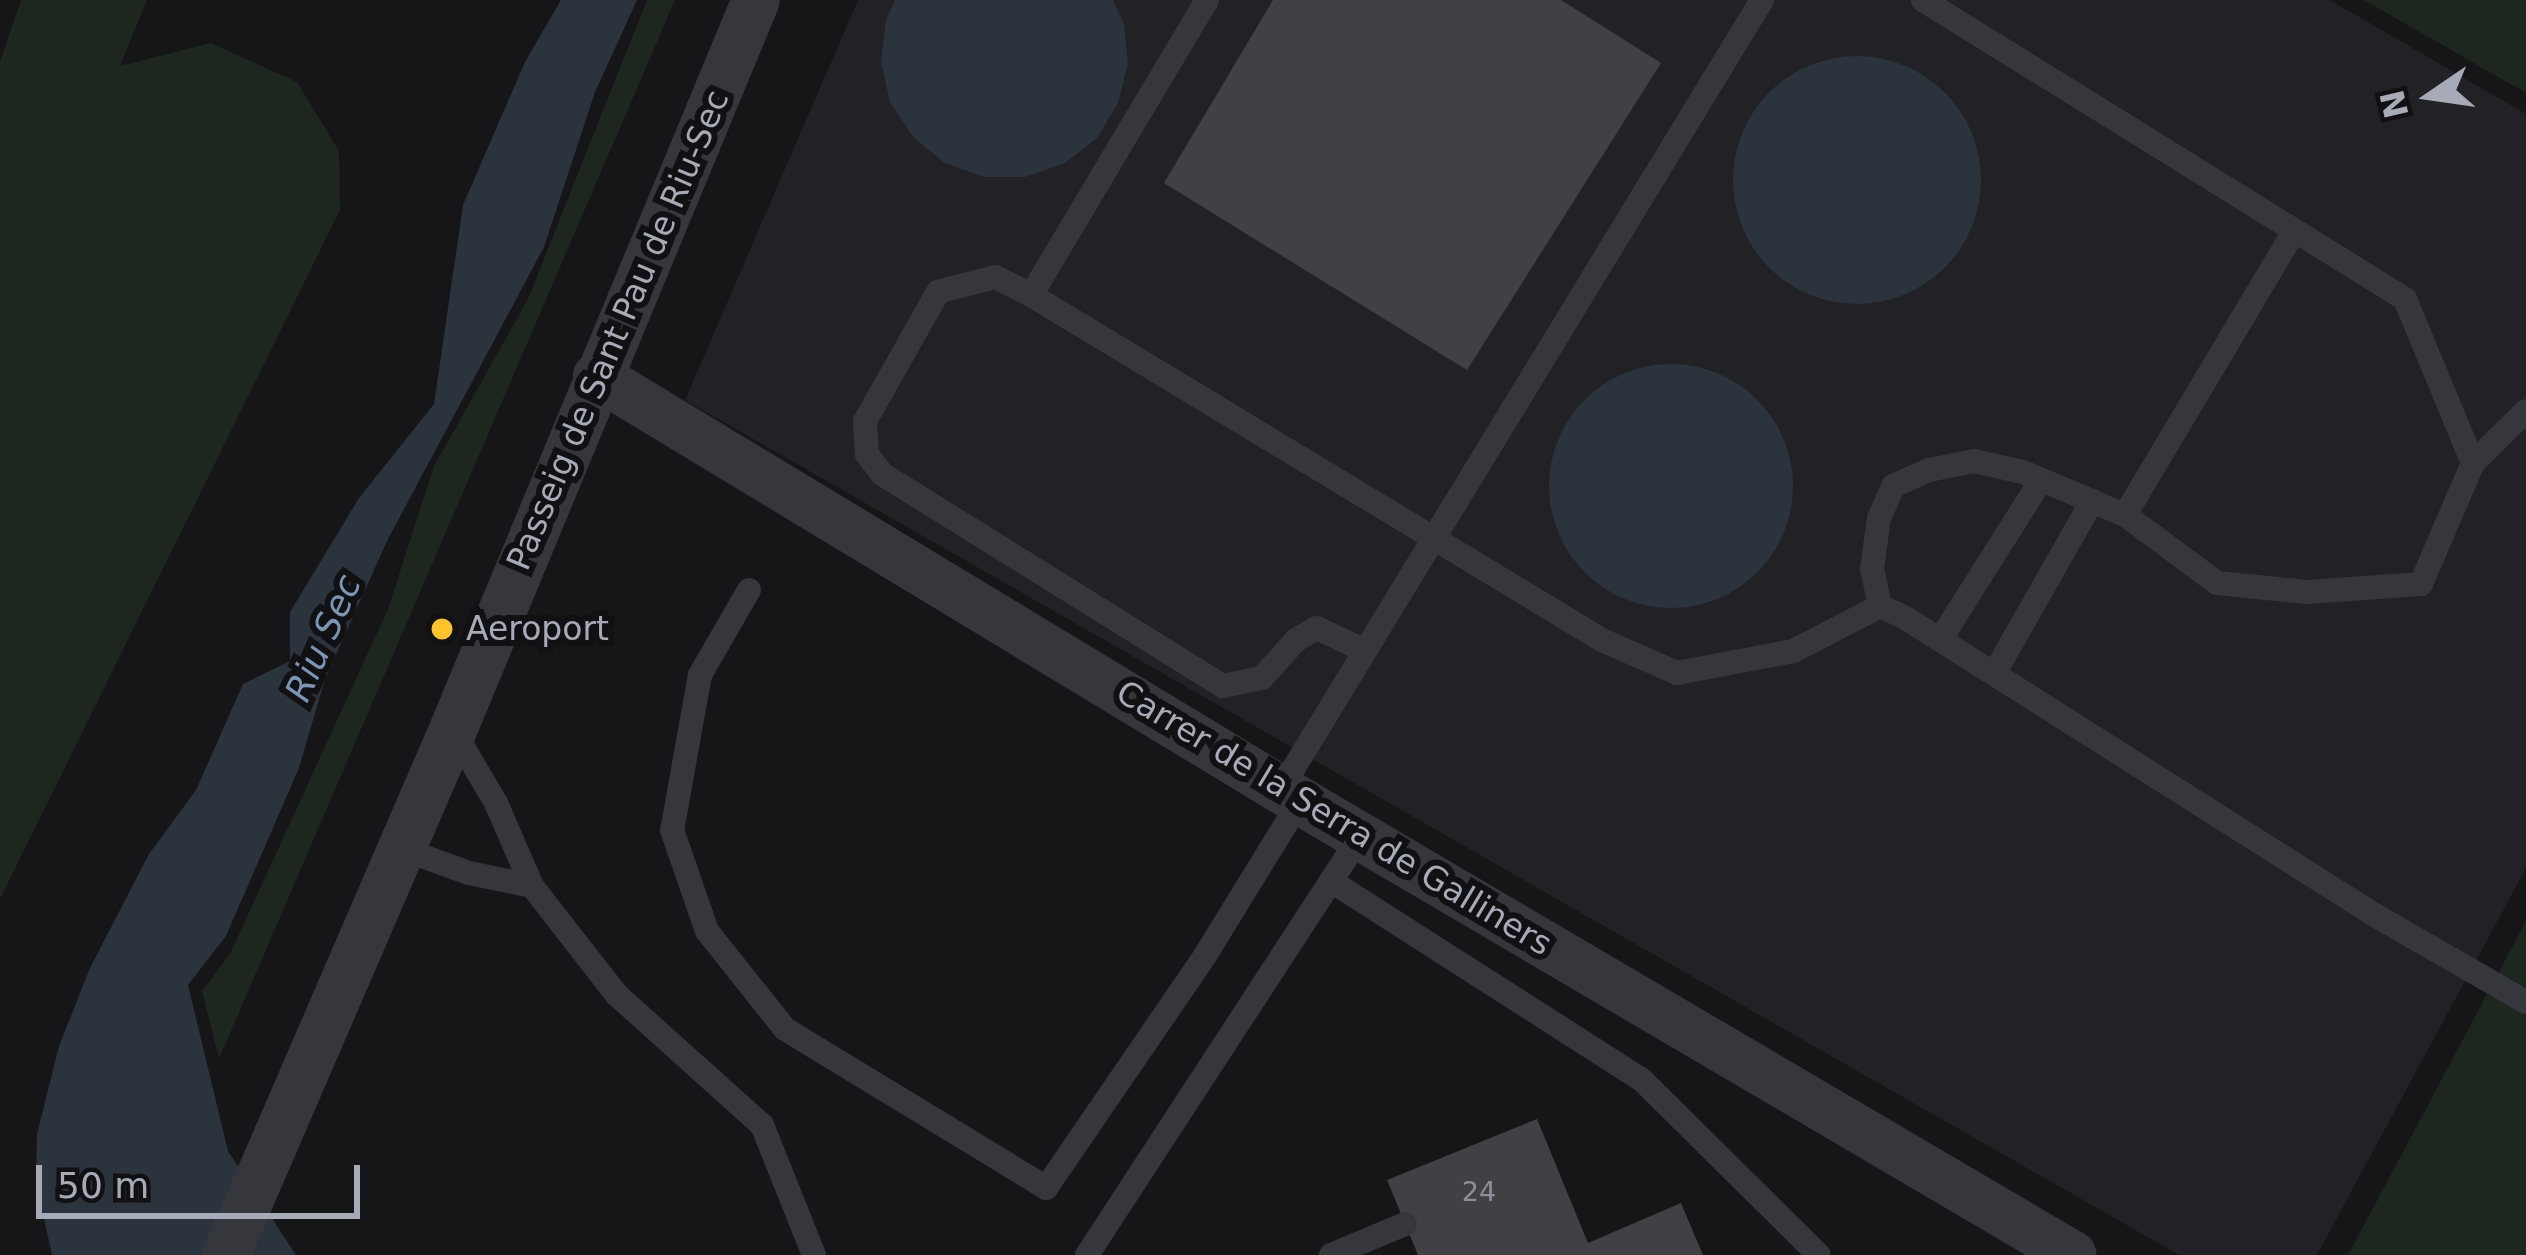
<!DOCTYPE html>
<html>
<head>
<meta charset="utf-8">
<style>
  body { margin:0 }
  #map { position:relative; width:2526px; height:1255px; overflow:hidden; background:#161518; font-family:"DejaVu Sans",sans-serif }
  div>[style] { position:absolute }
  .built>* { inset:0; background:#222125 }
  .green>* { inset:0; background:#1d261f }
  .water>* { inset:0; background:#2b333c }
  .round { border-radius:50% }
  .building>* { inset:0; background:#404045 }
  .lane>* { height:24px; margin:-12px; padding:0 12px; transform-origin:12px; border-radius:12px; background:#36373d }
  .street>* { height:48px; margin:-24px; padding:0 24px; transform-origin:24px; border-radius:24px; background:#36373d }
  .dots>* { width:33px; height:33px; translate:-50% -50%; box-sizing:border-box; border:6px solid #111013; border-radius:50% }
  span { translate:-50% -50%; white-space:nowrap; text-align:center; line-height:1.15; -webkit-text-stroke:12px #111013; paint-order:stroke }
  .number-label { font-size:27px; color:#8d909b }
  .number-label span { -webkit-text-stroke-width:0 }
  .street-label { font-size:33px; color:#a7abb8 }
  .poi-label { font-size:33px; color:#a7abb8 }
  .left { translate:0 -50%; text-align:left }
  .water-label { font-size:36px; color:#7b96b5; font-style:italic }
  .north { position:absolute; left:2370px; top:36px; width:120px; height:120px; -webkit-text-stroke:9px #111013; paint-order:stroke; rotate:257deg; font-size:33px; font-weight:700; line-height:48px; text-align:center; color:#a7abb8 }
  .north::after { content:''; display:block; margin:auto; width:42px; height:54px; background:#a7abb8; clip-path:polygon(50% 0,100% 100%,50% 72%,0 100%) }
  .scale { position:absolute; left:36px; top:1165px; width:324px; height:54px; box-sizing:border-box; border:6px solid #a7abb8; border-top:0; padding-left:15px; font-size:36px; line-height:42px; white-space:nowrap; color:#a7abb8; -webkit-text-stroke:9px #111013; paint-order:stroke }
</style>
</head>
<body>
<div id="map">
  <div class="built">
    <div style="clip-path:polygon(858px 0,2330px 0,2526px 114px,2526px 868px,2317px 1255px,2179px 1255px,685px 400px)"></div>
  </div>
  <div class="green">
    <div style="clip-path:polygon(21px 0,147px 0,120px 66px,211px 43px,297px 82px,339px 151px,340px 210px,0 899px,0 62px)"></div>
    <div style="clip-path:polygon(647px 0,675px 0,219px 1059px,202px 991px,230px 954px,388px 609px,434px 466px,528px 299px)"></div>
    <div style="clip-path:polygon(2364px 0,2526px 0,2526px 93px)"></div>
    <div style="clip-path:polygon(2526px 921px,2526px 1255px,2348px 1255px)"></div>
  </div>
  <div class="water">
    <div style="clip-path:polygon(561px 0,637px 0,595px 92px,544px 247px,388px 539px,325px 679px,299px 768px,226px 936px,188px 985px,228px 1151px,296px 1255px,52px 1255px,36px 1182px,37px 1134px,59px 1046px,90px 968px,149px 854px,196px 790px,243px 684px,290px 661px,290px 612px,359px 498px,434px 404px,463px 205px,525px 62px)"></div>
    <div style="clip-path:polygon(895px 0,1113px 0,1124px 24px,1128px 64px,1118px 103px,1097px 138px,1065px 163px,1025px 177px,984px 177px,945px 163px,913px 137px,890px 102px,881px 62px,886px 20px)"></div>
    <div class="round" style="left:1733px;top:56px;width:248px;height:248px"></div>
    <div class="round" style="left:1549px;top:364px;width:244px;height:244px"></div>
  </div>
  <div class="building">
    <div style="clip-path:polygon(1273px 0,1561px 0,1661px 63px,1467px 370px,1164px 183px)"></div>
    <div style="clip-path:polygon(1537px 1119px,1588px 1243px,1681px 1203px,1703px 1255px,1418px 1255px,1387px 1180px)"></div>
  </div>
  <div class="lane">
    <div style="left:1207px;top:0;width:344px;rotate:120.8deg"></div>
    <div style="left:1031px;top:295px;width:667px;rotate:31.14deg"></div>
    <div style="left:1602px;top:640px;width:82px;rotate:23.7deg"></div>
    <div style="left:1677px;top:673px;width:118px;rotate:-10.7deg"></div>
    <div style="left:1793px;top:651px;width:98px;rotate:-27.3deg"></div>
    <div style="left:1880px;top:606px;width:26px;rotate:25deg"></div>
    <div style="left:1904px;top:617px;width:555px;rotate:32.34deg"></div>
    <div style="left:2373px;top:914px;width:177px;rotate:29.9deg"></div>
    <div style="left:1923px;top:0;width:567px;rotate:31.81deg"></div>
    <div style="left:2405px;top:299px;width:178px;rotate:67.5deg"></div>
    <div style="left:2473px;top:463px;width:132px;rotate:113.3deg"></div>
    <div style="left:2421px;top:584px;width:114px;rotate:176deg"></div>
    <div style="left:2307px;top:592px;width:90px;rotate:-174.3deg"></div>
    <div style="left:2217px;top:583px;width:114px;rotate:-143.5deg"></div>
    <div style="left:2125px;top:515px;width:330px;rotate:-59.2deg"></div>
    <div style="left:1031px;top:295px;width:40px;rotate:-153.4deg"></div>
    <div style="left:995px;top:277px;width:59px;rotate:165.3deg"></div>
    <div style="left:938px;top:292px;width:148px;rotate:119.5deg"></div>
    <div style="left:865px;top:421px;width:33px;rotate:87deg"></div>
    <div style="left:867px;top:454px;width:25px;rotate:53deg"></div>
    <div style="left:882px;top:474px;width:402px;rotate:31.9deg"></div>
    <div style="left:1223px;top:686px;width:40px;rotate:-12deg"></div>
    <div style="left:1262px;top:678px;width:51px;rotate:-48.2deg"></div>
    <div style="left:1296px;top:640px;width:24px;rotate:-30deg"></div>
    <div style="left:1317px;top:628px;width:53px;rotate:25.6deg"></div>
    <div style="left:2473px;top:463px;width:74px;rotate:-44.5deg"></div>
    <div style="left:749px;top:590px;width:98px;rotate:120deg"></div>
    <div style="left:700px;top:675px;width:158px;rotate:100.2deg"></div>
    <div style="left:672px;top:830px;width:107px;rotate:70.9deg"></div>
    <div style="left:707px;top:931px;width:125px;rotate:51.5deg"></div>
    <div style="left:785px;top:1029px;width:306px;rotate:31.3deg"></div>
    <div style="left:1046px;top:1188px;width:283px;rotate:-55.6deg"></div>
    <div style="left:1206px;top:954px;width:180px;rotate:-58.4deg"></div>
    <div style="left:1880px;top:606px;width:38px;rotate:-102deg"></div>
    <div style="left:1872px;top:569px;width:51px;rotate:-82.2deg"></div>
    <div style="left:1879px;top:518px;width:35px;rotate:-66deg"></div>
    <div style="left:1893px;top:486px;width:39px;rotate:-24deg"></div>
    <div style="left:1929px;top:470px;width:46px;rotate:-11.3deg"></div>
    <div style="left:1974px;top:461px;width:50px;rotate:12.7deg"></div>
    <div style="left:2023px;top:472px;width:111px;rotate:22.9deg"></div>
    <div style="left:1940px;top:640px;width:189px;rotate:-57.7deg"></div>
    <div style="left:1995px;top:672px;width:197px;rotate:-60.4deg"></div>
    <div style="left:453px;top:730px;width:85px;rotate:59.5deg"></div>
    <div style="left:496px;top:803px;width:90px;rotate:66.6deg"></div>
    <div style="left:532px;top:886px;width:138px;rotate:52.1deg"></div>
    <div style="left:617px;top:995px;width:195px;rotate:41.9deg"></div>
    <div style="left:762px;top:1125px;width:140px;rotate:68.2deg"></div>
    <div style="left:1281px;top:789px;width:924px;rotate:-58.63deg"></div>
    <div style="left:400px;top:848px;width:73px;rotate:19.9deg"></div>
    <div style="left:469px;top:873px;width:64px;rotate:11.7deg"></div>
    <div style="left:1331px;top:881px;width:368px;rotate:32.6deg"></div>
    <div style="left:1641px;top:1079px;width:250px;rotate:44.7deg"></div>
    <div style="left:1087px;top:1255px;width:501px;rotate:-56.88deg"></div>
    <div style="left:1331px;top:1255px;width:80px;rotate:-22.7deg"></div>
  </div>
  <div class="street">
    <div style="left:597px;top:376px;width:821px;rotate:31.16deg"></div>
    <div style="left:1300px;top:801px;width:896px;rotate:30.43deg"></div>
    <div style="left:226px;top:1255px;width:572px;rotate:-66.62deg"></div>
    <div style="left:453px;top:730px;width:790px;rotate:-67.46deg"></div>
  </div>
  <div class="dots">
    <div style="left:442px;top:629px;background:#fcc429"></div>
  </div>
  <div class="number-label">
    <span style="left:1479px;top:1192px">24</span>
  </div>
  <div class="street-label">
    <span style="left:618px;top:330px;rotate:-67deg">Passeig de Sant Pau de Riu-Sec</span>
    <span style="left:1334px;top:818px;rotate:31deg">Carrer de la Serra de Galliners</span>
  </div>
  <div class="poi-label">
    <span class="left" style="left:466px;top:629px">Aeroport</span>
  </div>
  <div class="water-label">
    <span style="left:323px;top:638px;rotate:-66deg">Riu Sec</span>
  </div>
  <div class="north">N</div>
  <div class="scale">50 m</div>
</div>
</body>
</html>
